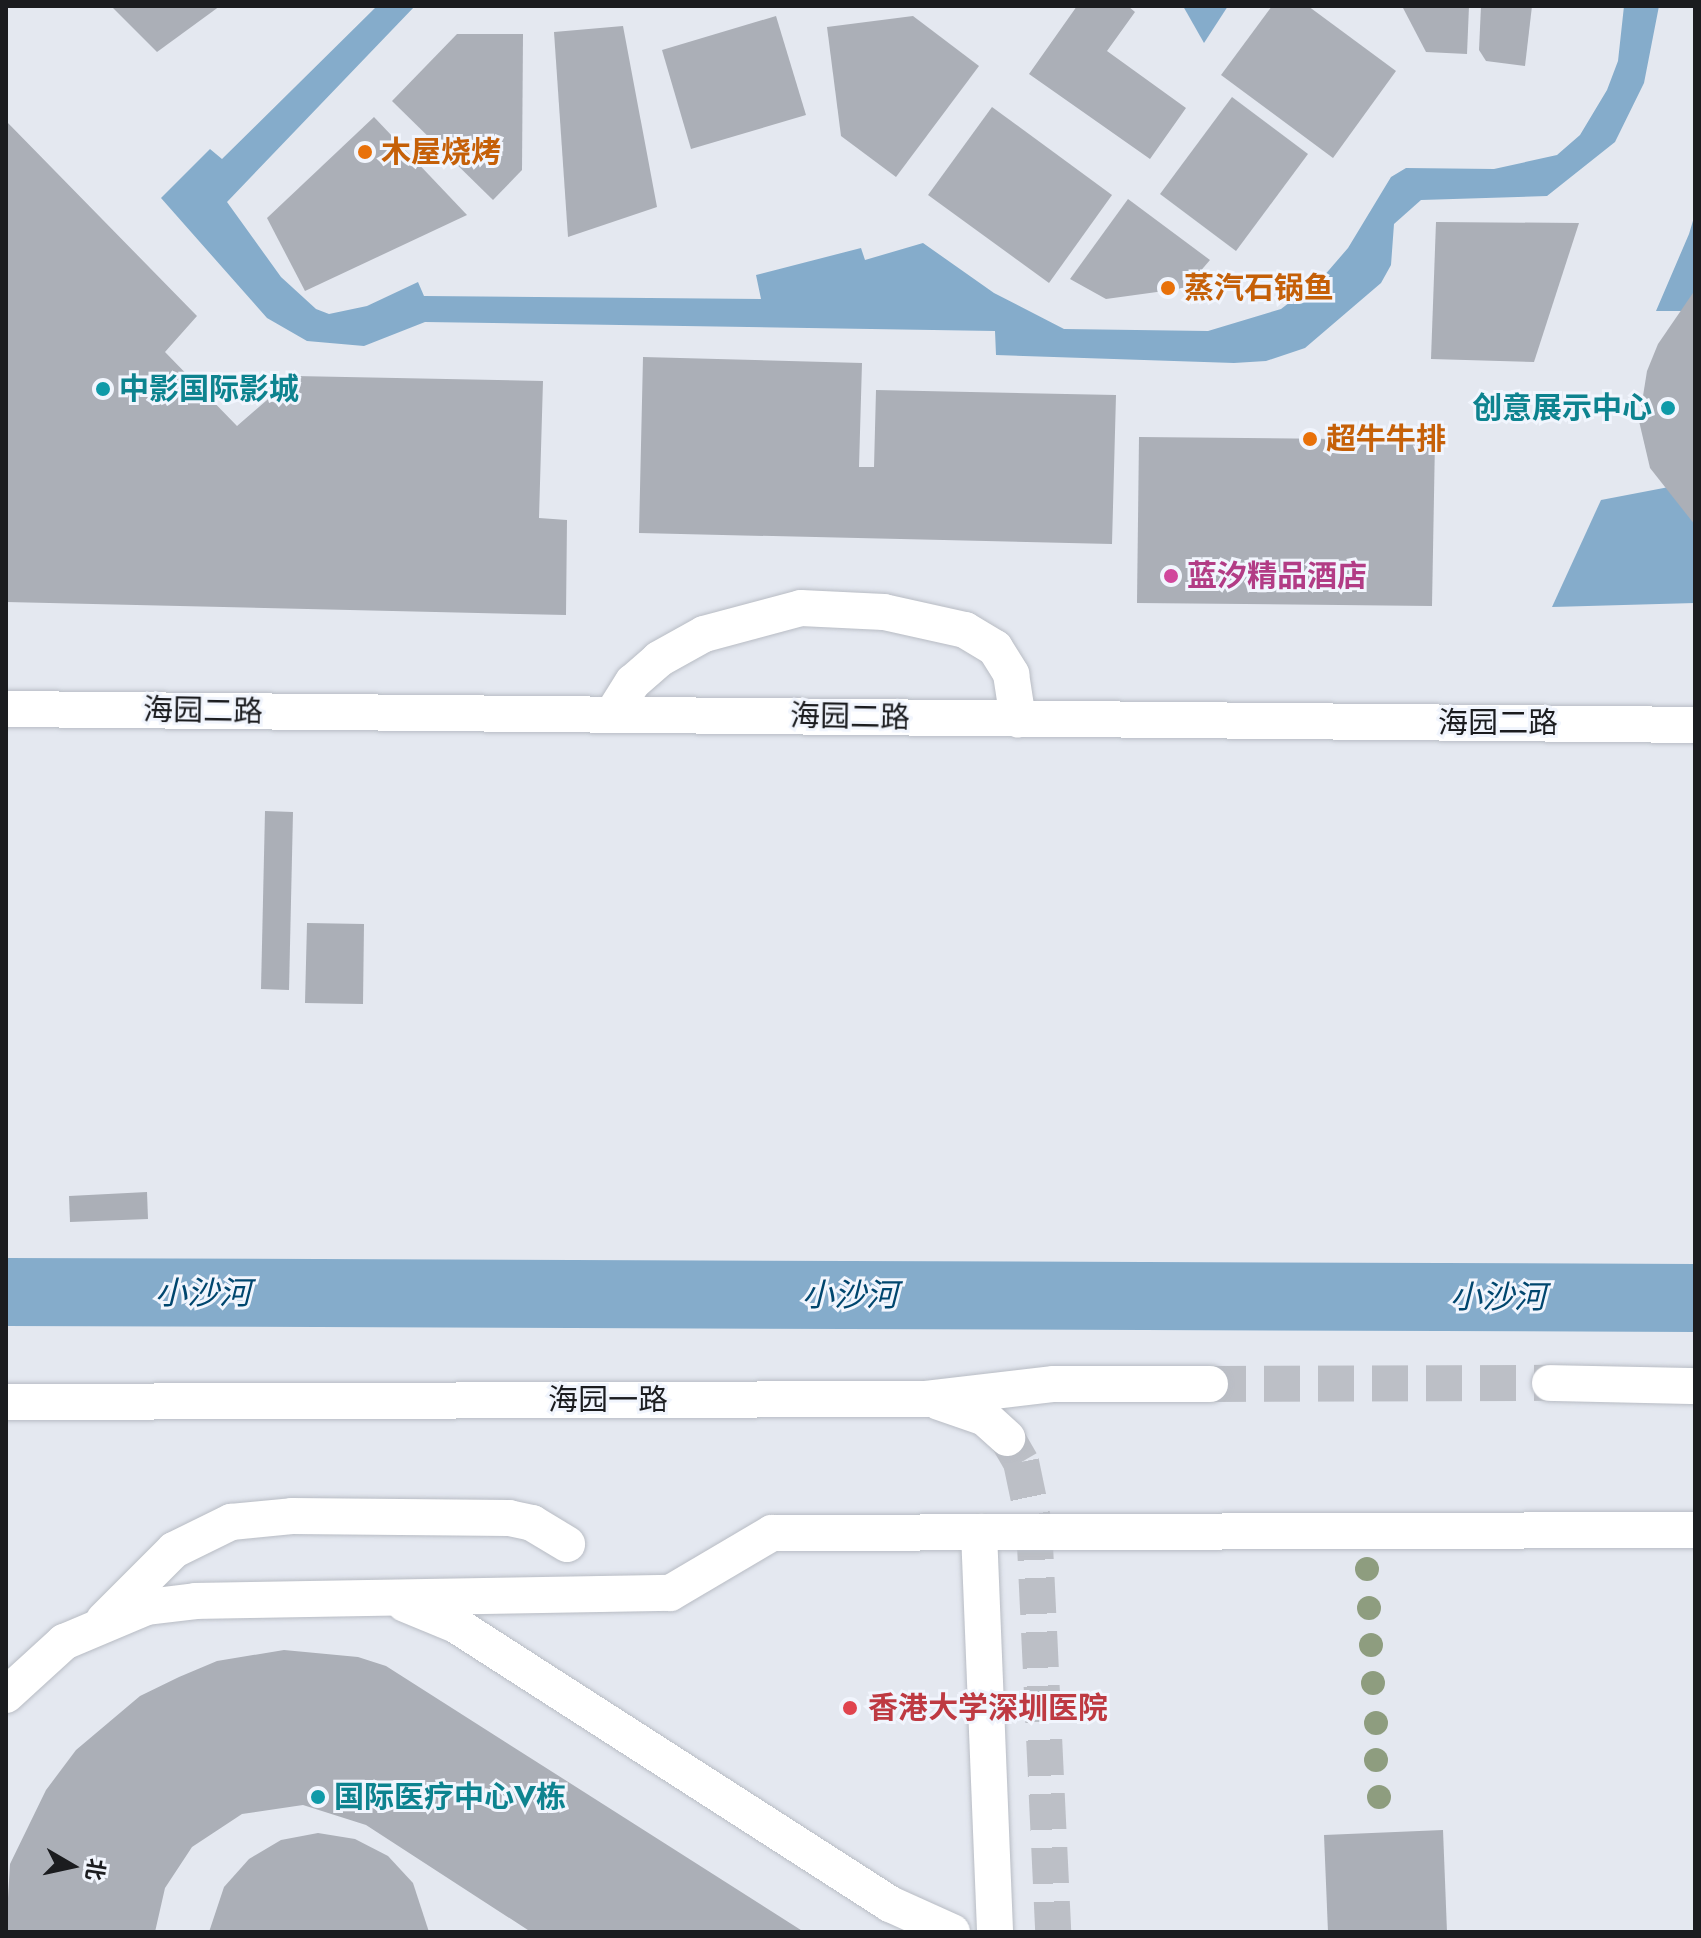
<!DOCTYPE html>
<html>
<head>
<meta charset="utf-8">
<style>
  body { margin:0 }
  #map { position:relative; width:1701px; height:1938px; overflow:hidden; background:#e4e8f0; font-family:Jost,"Noto Sans SC",sans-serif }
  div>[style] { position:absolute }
  .water>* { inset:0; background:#85accb }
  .river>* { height:68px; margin:-34px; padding:0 34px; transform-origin:34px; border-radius:34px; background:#85accb }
  .building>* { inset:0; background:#abafb7 }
  .minor-tunnel>* { height:36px; margin-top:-18px; transform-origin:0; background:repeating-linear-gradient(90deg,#bcbfc6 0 36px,transparent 0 54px) }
  .roads { filter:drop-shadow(0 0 2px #b8bcc4) drop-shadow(0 0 2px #b8bcc4) }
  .minor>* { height:36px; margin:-18px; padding:0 18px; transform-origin:18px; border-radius:18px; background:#fff }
  .trees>* { width:24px; height:24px; margin:-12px; border-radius:50%; background:#8e9d7f }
  .dots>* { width:22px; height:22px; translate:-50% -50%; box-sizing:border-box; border:4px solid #f1f5fd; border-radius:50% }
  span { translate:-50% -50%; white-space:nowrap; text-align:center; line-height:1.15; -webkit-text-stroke:6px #f1f5fd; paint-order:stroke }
  .food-label { font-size:30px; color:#c56008; font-weight:700 }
  .left { translate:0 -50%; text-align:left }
  .culture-label { font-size:30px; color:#0d838f; font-weight:700 }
  .right { translate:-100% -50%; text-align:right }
  .hotel-label { font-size:30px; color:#b23c85; font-weight:700 }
  .street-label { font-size:30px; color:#1b1c1f }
  .health-label { font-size:30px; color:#be3a42; font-weight:700 }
  .water-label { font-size:32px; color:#00466e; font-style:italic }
  .frame { position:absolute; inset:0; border:8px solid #1b1c1f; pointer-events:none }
  .north { position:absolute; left:32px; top:1826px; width:80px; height:80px; -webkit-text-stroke:6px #f1f5fd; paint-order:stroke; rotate:99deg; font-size:22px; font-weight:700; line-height:32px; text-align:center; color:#1b1c1f }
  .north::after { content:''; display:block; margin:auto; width:28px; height:36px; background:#1b1c1f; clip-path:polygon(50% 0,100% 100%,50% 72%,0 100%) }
</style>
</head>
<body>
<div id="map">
  <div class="water">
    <div style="clip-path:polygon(377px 6px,415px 6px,227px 202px,281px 277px,316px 309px,329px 314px,367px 306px,418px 282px,424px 296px,761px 299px,756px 275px,861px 248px,865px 260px,923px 243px,994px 293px,1064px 329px,1208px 331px,1281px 309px,1323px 277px,1348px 248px,1391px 177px,1406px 168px,1494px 169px,1557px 155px,1580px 135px,1607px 90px,1618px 61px,1624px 6px,1659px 6px,1644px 83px,1615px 142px,1547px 196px,1421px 200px,1394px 224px,1391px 265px,1381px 283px,1305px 348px,1266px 361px,1234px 363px,996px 355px,995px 331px,425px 322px,364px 346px,307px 341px,267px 318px,161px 198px,210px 149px,222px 159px)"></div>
    <div style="clip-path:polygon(1183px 6px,1228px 6px,1204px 43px)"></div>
    <div style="clip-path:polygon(1695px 214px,1695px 311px,1656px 311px,1689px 234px)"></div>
    <div style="clip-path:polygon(1695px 482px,1695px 603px,1552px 607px,1601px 500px)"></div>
  </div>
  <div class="river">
    <div style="left:6px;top:1292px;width:1689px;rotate:0.2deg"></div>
  </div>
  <div class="building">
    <div style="clip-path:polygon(111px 6px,220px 6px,157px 52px)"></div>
    <div style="clip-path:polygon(1077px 6px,1128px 6px,1135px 12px,1107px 51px,1186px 108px,1150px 159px,1029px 74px)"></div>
    <div style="clip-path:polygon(1272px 6px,1308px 6px,1396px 71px,1333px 158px,1221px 75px)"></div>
    <div style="clip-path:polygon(1402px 6px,1469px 6px,1467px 54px,1426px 52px)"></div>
    <div style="clip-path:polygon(1481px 6px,1532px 6px,1525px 66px,1486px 61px,1479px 50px)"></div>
    <div style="clip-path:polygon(776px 16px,806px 115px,691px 149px,662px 50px)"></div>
    <div style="clip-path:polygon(913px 16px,979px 66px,896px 177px,841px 136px,827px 27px)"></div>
    <div style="clip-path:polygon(623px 26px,657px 207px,568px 237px,554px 32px)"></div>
    <div style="clip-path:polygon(457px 34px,523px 34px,522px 170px,493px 200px,392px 101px)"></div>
    <div style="clip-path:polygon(1232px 97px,1308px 154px,1236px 251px,1160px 194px)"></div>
    <div style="clip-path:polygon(992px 107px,1112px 195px,1049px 283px,928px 195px)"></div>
    <div style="clip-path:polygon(374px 117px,467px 215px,305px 291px,267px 218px)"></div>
    <div style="clip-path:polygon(6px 121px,197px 316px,165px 352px,237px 426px,295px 376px,543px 381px,539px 518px,567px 520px,566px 615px,6px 602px)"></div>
    <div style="clip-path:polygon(1128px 199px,1210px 260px,1186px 288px,1106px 299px,1070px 279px)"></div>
    <div style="clip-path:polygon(1436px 222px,1579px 223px,1534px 362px,1431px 359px)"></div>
    <div style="clip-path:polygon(1695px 290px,1695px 525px,1650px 468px,1639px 421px,1647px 371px,1658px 344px)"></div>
    <div style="clip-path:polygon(643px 357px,862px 363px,859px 467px,874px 467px,876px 390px,1116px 395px,1112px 544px,639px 533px)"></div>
    <div style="clip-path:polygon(1139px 437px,1435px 440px,1432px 606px,1137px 603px)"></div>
    <div style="clip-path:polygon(265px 811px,293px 812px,289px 990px,261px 989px)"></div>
    <div style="clip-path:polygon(307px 923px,364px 924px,363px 1004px,305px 1003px)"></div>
    <div style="clip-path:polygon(147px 1192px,148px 1219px,70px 1222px,69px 1196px)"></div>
    <div style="clip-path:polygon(284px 1650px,358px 1657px,386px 1666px,804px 1932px,531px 1932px,366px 1825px,303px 1805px,242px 1814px,192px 1847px,165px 1888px,155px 1932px,6px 1932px,10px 1864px,46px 1790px,76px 1750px,140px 1696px,179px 1677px,217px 1661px)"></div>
    <div style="clip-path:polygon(1443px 1830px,1447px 1932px,1328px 1932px,1324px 1835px)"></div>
    <div style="clip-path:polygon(318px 1833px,355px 1839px,388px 1856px,413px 1883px,429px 1932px,209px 1932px,224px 1887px,249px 1859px,281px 1840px)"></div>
  </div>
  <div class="minor-tunnel">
    <div style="left:1210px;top:1384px;width:340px;rotate:-0.2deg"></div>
    <div style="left:1007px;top:1438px;width:28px;rotate:60deg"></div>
    <div style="left:1021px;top:1462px;width:63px;rotate:78.2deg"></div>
    <div style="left:1034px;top:1524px;width:408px;rotate:87.3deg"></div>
  </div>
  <div class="roads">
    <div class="minor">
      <div style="left:6px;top:709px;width:1689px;rotate:0.54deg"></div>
      <div style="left:612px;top:715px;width:39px;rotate:-58deg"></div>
      <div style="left:633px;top:682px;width:35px;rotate:-41deg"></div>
      <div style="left:659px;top:659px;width:51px;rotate:-29.1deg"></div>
      <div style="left:704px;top:634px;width:100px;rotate:-15deg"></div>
      <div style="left:801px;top:608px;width:83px;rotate:2.8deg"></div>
      <div style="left:884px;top:612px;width:83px;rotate:12.5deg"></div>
      <div style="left:965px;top:630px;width:35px;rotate:31deg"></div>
      <div style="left:995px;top:648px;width:31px;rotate:58deg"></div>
      <div style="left:1011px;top:674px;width:46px;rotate:81.2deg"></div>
      <div style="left:1550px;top:1383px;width:145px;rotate:1.2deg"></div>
      <div style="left:6px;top:1402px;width:920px;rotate:-0.19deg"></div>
      <div style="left:926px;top:1399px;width:129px;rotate:-6.7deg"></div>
      <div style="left:1054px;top:1384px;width:156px"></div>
      <div style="left:939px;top:1402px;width:49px;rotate:19.2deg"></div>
      <div style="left:985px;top:1418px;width:30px;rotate:42deg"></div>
      <div style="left:979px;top:1532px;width:400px;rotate:87.7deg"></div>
      <div style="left:405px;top:1604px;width:55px;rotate:22.4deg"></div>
      <div style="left:456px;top:1625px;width:516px;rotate:32.74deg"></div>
      <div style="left:890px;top:1904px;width:68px;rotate:24.3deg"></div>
      <div style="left:104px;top:1620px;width:99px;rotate:-45deg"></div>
      <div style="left:174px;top:1550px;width:64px;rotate:-26.2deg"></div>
      <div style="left:231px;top:1522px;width:61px;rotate:-5.6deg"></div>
      <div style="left:292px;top:1516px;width:217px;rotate:0.5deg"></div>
      <div style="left:509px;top:1518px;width:24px;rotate:12deg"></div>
      <div style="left:532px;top:1523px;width:41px;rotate:31deg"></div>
      <div style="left:6px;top:1695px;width:79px;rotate:-42.4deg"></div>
      <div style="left:64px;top:1642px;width:90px;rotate:-22.9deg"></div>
      <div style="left:147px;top:1607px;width:49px;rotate:-7deg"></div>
      <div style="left:196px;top:1601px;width:474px;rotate:-1deg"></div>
      <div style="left:670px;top:1593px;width:118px;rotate:-30.5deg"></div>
      <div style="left:772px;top:1533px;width:923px;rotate:-0.19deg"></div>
    </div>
  </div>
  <div class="trees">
    <div style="left:1367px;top:1569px"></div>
    <div style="left:1369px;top:1608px"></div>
    <div style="left:1371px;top:1645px"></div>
    <div style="left:1373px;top:1683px"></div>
    <div style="left:1376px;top:1723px"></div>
    <div style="left:1376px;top:1760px"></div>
    <div style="left:1379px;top:1797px"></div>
  </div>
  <div class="dots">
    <div style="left:365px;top:152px;background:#e8710a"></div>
    <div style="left:1168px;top:288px;background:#e8710a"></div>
    <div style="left:103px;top:389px;background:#0f9aa8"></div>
    <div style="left:1668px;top:408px;background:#0f9aa8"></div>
    <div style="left:1310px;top:439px;background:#e8710a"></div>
    <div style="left:1171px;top:576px;background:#d1479c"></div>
    <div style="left:850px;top:1708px;background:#e0444e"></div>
    <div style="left:318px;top:1797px;background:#0f9aa8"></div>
  </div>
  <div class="food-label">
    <span class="left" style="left:381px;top:152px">木屋烧烤</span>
    <span class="left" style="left:1184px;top:288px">蒸汽石锅鱼</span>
    <span class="left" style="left:1326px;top:439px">超牛牛排</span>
  </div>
  <div class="culture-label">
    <span class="left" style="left:119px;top:389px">中影国际影城</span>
    <span class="right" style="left:1652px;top:408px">创意展示中心</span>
    <span class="left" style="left:334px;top:1797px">国际医疗中心V栋</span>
  </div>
  <div class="hotel-label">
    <span class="left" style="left:1187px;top:576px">蓝汐精品酒店</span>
  </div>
  <div class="street-label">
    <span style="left:203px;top:711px;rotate:1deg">海园二路</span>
    <span style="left:850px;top:717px;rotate:1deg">海园二路</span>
    <span style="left:1498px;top:723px">海园二路</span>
    <span style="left:608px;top:1400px">海园一路</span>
  </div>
  <div class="health-label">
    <span class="left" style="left:868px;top:1708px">香港大学深圳医院</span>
  </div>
  <div class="water-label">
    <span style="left:203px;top:1293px">小沙河</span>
    <span style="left:850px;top:1295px">小沙河</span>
    <span style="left:1498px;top:1297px">小沙河</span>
  </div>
  <div class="frame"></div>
  <div class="north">北</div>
</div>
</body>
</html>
